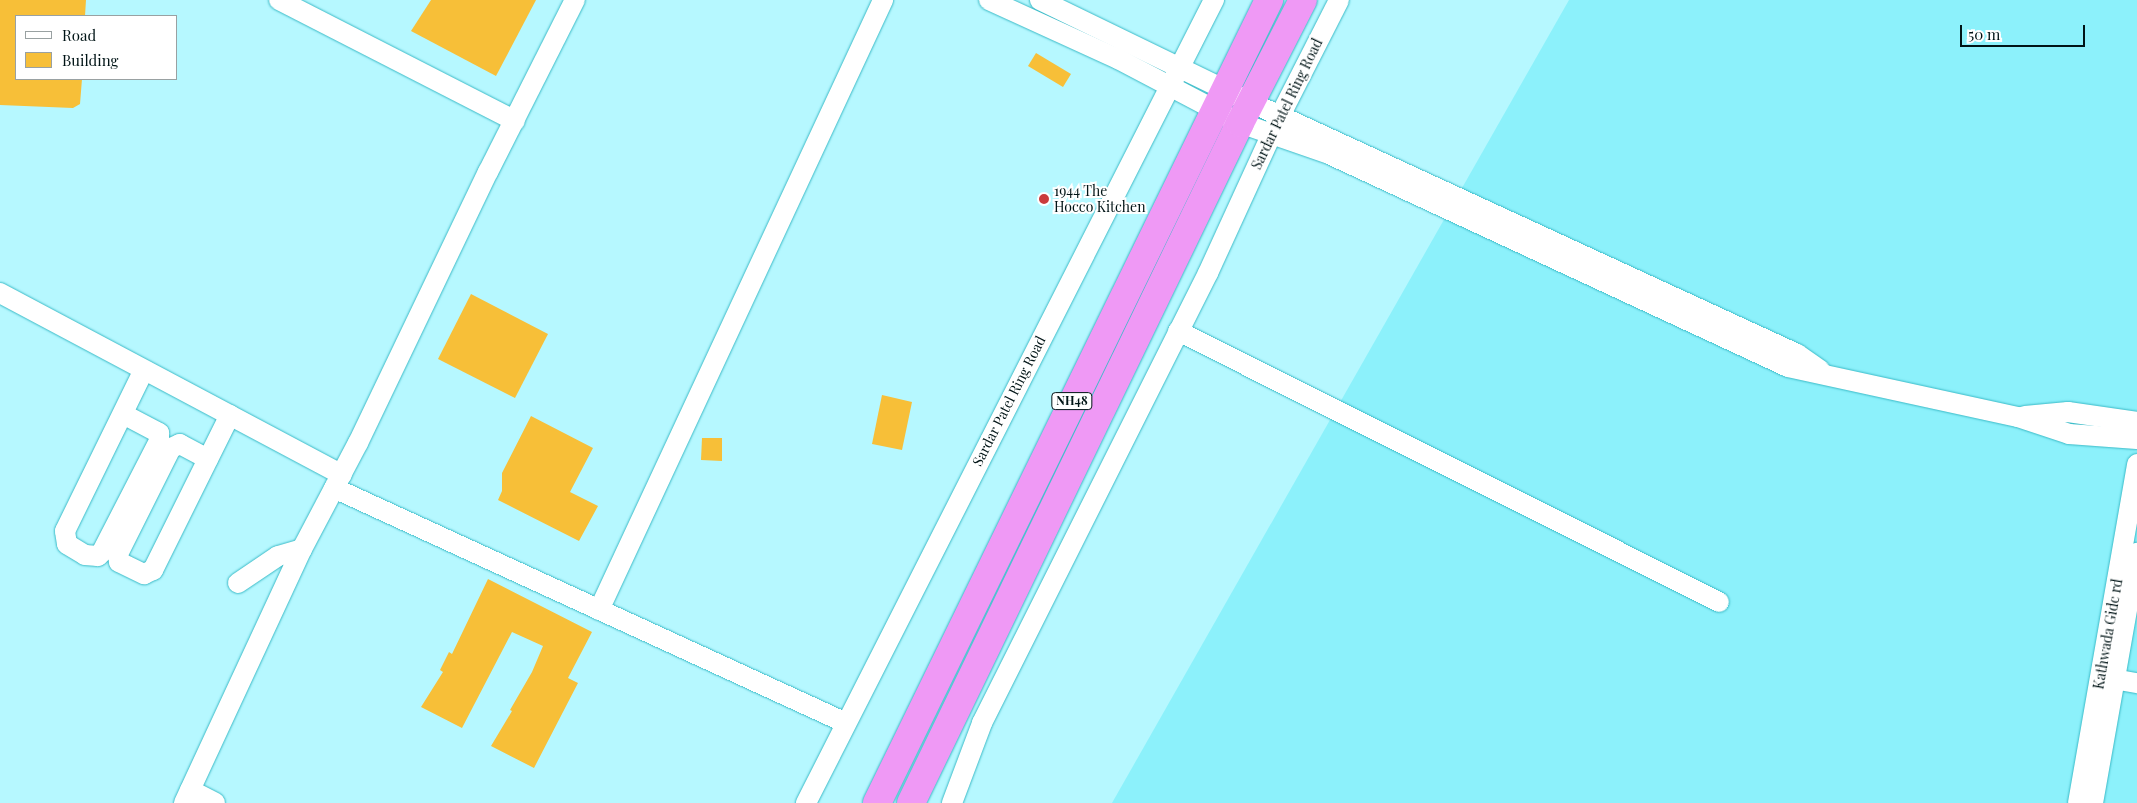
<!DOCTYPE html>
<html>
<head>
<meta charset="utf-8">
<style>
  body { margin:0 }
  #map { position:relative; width:2137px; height:803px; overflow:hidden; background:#b6f8ff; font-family:"Playfair Display",serif }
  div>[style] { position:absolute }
  .built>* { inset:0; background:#8cf1fb }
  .building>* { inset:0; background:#f7bf38 }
  .roads { filter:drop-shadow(0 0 1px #3abac7) drop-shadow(0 0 1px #3abac7) }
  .minor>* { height:20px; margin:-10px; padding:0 10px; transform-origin:10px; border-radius:10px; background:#fff }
  .highway>* { height:28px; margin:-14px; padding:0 14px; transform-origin:14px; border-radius:14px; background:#ef99f5 }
  .dots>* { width:14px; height:14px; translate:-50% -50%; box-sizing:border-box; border:2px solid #fff; border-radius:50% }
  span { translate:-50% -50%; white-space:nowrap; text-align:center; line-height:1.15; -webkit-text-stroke:4px #fff; paint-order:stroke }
  .shield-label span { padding:1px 4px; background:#fff; border:1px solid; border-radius:4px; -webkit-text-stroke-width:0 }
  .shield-label { font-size:12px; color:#001416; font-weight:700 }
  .street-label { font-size:14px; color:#001416 }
  .poi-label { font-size:14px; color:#001416 }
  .left { translate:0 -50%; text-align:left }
  .legend { position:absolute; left:15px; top:15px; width:162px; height:65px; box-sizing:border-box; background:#fff; border:1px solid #99a1a2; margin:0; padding:6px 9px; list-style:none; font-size:15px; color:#001416 }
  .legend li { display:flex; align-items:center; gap:10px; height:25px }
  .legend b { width:25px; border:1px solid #99a1a2 }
  .scale { position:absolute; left:1960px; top:25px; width:125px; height:22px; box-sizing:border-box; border:2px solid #001416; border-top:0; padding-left:6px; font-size:15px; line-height:18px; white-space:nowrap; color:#001416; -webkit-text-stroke:4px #fff; paint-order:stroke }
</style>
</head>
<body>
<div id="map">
  <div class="built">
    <div style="clip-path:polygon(1569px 0,2137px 0,2137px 803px,1112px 803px)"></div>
  </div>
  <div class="building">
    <div style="clip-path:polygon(0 0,86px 0,85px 16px,16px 16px,16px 79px,82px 79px,80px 104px,73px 108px,0 105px)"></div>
    <div style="clip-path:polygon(431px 0,536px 0,496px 76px,411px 31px)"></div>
    <div style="clip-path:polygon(1036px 53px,1071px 74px,1063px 87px,1028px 66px)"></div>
    <div style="clip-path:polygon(471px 294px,548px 334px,515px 398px,438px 359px)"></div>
    <div style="clip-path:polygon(882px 395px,912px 402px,902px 450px,872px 444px)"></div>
    <div style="clip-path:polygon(531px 416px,593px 448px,570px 492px,598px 506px,579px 541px,498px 500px,502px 491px,502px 473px)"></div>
    <div style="clip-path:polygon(702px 438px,722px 438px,722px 461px,701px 460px)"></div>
    <div style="clip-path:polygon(488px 579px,592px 632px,568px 678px,578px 683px,534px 768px,491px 746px,512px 711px,510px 710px,532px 672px,543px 646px,512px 632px,462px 728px,421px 707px,443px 672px,440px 670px,449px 652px,452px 654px)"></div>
  </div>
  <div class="roads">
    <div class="minor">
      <div style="left:279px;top:0;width:265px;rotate:27.1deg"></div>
      <div style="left:989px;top:0;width:142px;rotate:24.6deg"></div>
      <div style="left:1118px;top:59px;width:138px;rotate:27.7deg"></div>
      <div style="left:1240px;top:123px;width:94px;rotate:19.2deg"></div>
      <div style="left:1329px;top:154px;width:506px;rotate:24.89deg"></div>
      <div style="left:1788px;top:367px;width:235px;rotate:12.3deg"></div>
      <div style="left:2018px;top:417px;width:54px;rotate:18.4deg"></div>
      <div style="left:2069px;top:434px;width:68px;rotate:4.2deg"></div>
      <div style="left:1040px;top:0;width:236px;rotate:25.9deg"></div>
      <div style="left:1252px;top:103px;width:600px;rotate:24.73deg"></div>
      <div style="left:1797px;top:354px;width:28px;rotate:35deg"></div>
      <div style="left:0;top:293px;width:387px;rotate:28deg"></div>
      <div style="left:1178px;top:331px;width:605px;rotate:26.61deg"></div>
      <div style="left:123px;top:414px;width:41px;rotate:27.8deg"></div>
      <div style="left:159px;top:433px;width:8px;rotate:90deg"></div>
      <div style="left:159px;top:441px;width:125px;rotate:117.2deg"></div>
      <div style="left:102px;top:552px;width:6px;rotate:135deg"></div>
      <div style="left:98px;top:556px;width:13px;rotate:-176deg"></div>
      <div style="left:85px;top:555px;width:21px;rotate:-149deg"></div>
      <div style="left:67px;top:544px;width:13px;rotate:-99deg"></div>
      <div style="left:65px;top:531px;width:179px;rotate:-63.9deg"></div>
      <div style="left:2025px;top:416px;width:43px;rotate:-5.3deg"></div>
      <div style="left:2068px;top:412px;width:70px;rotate:8.2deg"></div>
      <div style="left:208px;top:459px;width:32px;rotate:-152deg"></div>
      <div style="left:180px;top:444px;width:10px;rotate:156deg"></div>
      <div style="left:171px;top:448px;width:119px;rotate:116.6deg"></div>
      <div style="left:118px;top:554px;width:8px;rotate:83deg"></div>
      <div style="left:119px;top:562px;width:28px;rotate:26deg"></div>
      <div style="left:144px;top:574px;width:10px;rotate:-24deg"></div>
      <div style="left:153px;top:570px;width:173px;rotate:-63.6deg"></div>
      <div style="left:334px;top:488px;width:563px;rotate:24.65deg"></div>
      <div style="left:238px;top:583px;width:48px;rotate:-34deg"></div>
      <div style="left:278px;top:556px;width:25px;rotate:-16deg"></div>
      <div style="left:599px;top:610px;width:673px;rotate:-65.03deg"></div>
      <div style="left:2102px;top:677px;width:36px;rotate:10deg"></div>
      <div style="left:190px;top:790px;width:28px;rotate:27deg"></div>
      <div style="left:184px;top:803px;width:280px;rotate:-65.1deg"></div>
      <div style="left:302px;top:549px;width:120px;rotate:-62.2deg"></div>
      <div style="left:358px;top:443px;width:301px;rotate:-64.4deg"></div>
      <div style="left:488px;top:172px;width:193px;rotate:-63.2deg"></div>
      <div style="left:806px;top:803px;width:901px;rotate:-63.07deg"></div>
      <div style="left:952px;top:803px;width:85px;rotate:-69.4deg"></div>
      <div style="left:982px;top:723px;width:504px;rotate:-63.33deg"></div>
      <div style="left:1208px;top:273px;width:173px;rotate:-65.4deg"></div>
      <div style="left:1280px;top:116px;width:130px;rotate:-63deg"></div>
      <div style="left:2078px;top:803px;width:344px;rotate:-80.1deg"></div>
      <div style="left:2093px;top:803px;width:254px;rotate:-80deg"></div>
    </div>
    <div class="highway">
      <div style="left:877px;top:803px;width:894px;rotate:-63.98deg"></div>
      <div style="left:911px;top:803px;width:755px;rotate:-64.18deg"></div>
      <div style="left:1240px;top:123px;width:138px;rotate:-62.9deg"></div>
    </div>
  </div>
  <div class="dots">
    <div style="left:1044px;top:199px;background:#ca3b3c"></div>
  </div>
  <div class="shield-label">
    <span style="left:1072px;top:401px">NH48</span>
  </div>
  <div class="street-label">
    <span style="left:1287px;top:104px;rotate:-64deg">Sardar Patel Ring Road</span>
    <span style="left:1009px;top:401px;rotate:-63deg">Sardar Patel Ring Road</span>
    <span style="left:2108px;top:634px;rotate:-80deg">Kathwada Gidc rd</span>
  </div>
  <div class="poi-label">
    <span class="left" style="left:1054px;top:199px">1944 The<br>Hocco Kitchen</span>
  </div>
  <ul class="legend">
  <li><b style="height:6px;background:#fff"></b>Road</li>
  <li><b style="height:14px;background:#f7bf38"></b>Building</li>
  </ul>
  <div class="scale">50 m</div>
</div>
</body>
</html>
